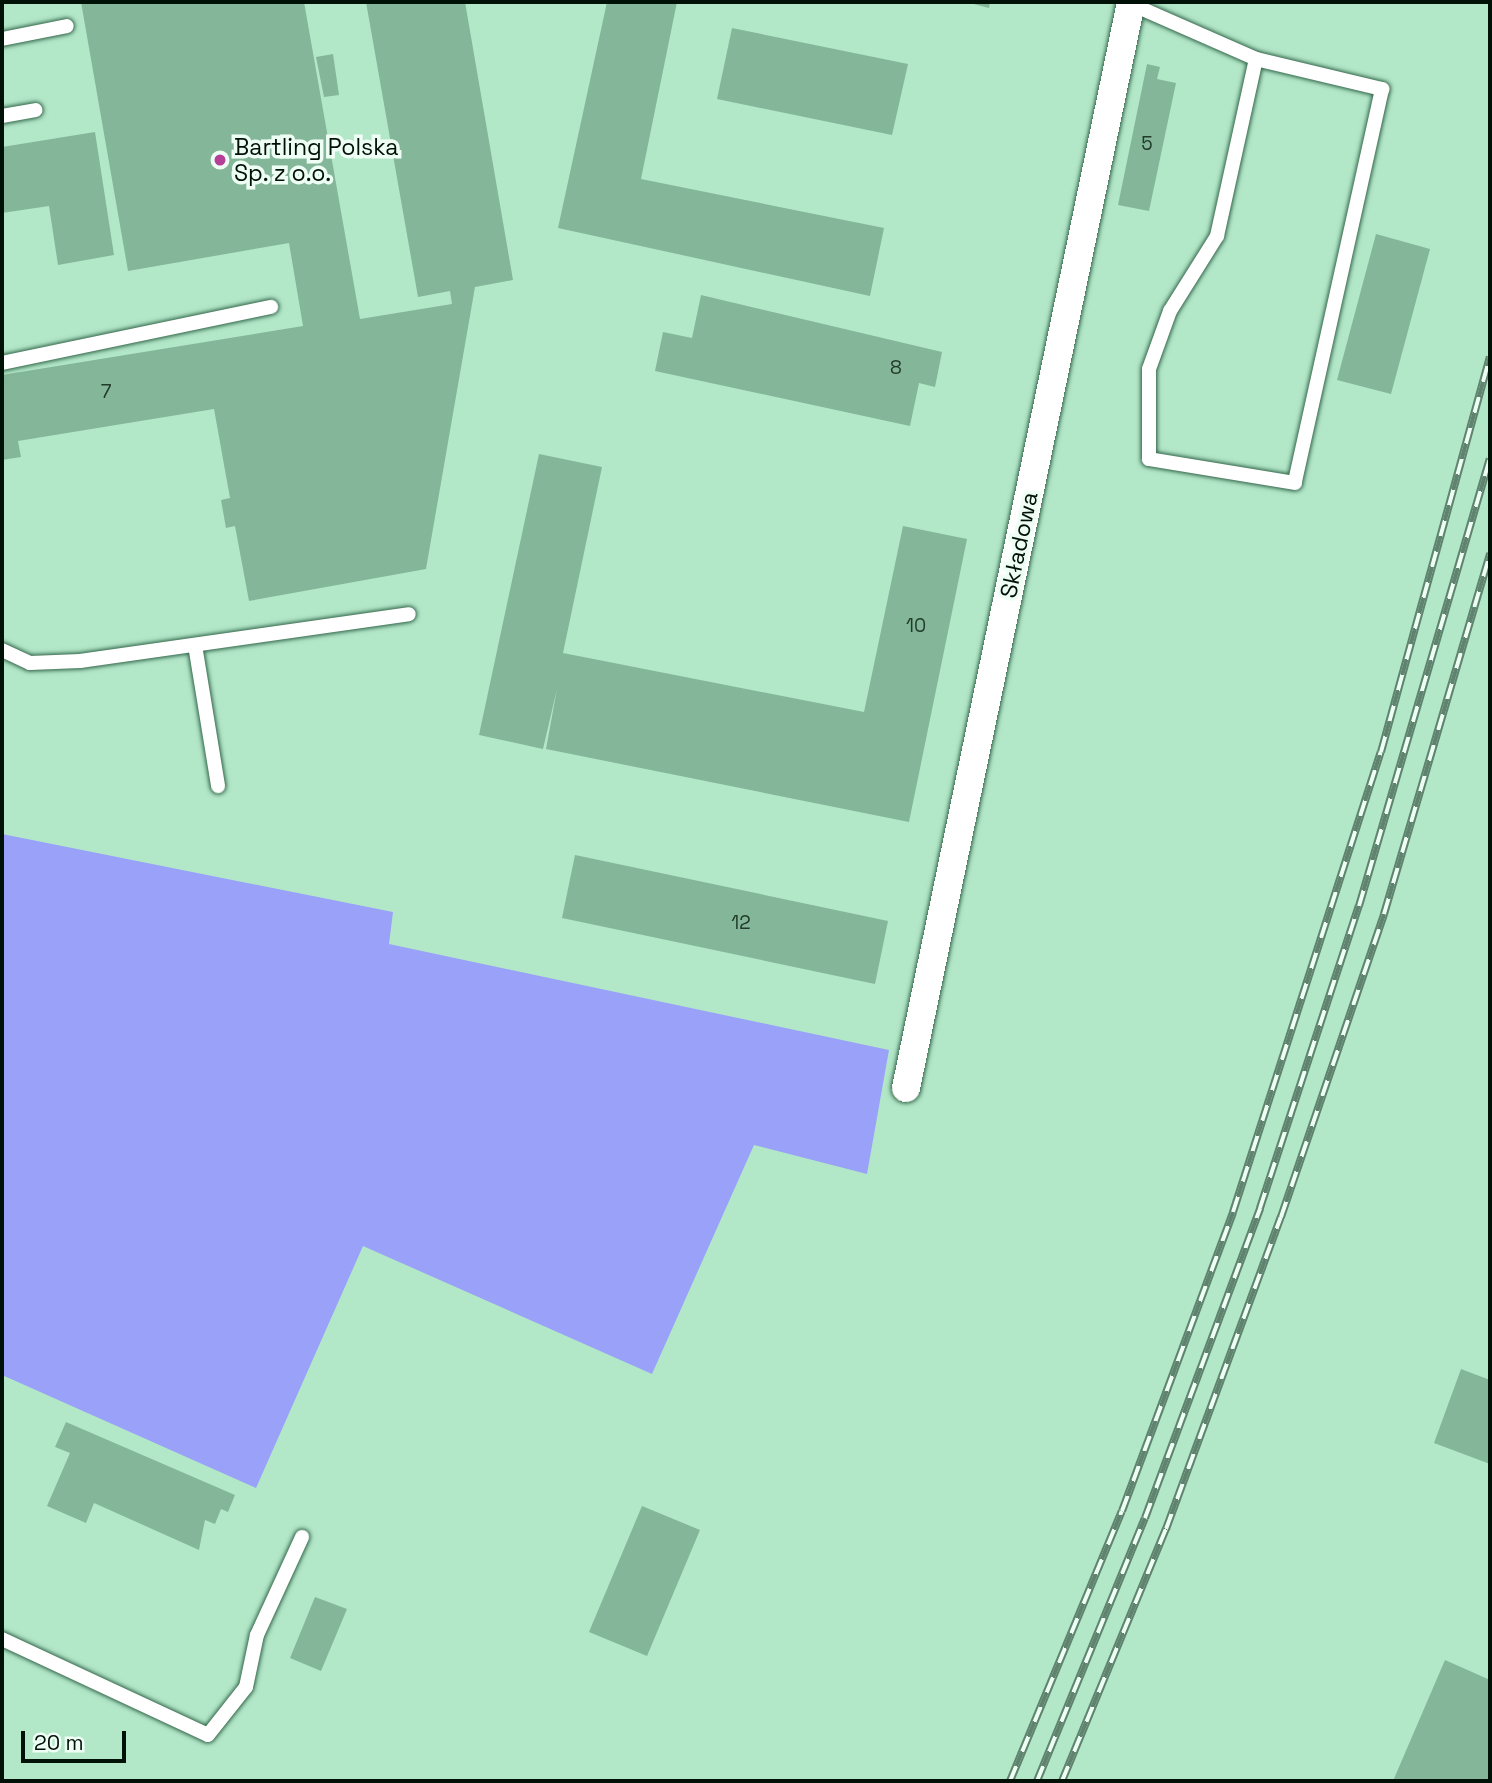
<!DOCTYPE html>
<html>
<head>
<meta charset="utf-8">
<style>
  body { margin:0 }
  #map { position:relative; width:1492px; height:1783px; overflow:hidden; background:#b2e7c8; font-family:"Space Grotesk",sans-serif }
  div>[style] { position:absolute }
  .green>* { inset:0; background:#99a2f8 }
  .building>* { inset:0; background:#84b799 }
  .roads { filter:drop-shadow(0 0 2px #35674c) drop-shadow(0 0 2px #35674c) }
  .service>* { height:14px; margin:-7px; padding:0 7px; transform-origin:7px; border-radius:7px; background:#fff }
  .minor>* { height:28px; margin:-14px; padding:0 14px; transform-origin:14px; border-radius:14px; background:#fff }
  .rail>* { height:8px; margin-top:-4px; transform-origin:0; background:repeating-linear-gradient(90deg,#effef4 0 16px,#5f836e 0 32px); box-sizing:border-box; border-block:2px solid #5f836e }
  .dots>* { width:19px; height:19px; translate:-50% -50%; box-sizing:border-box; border:4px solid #effef4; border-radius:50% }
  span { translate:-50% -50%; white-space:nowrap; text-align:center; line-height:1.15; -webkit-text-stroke:7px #effef4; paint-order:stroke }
  .number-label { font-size:19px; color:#213a2c }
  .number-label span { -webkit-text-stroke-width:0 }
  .poi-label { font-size:23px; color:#001107 }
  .left { translate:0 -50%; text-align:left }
  .street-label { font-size:23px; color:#001107 }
  .frame { position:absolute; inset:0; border:4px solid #001107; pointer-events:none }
  .scale { position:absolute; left:21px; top:1731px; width:105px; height:32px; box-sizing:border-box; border:4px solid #001107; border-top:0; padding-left:9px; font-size:21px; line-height:24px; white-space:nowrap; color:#001107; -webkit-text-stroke:5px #effef4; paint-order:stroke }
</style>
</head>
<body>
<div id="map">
  <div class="green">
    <div style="clip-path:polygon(2px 834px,393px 912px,389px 944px,889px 1050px,867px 1174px,754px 1145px,652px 1374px,363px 1246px,256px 1488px,2px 1375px)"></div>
  </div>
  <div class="building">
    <div style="clip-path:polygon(81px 2px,304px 2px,360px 319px,452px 304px,450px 291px,418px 297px,366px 2px,465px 2px,513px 280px,475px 287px,426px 569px,249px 601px,235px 526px,226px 528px,221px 500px,230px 498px,214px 409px,18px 441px,21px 457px,2px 460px,2px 375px,303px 326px,289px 243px,128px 271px)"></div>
    <div style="clip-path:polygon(607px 2px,677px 2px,641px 179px,884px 228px,870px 296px,558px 228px)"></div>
    <div style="clip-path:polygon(966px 2px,990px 2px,989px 8px)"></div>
    <div style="clip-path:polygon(732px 28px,908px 64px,892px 135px,717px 99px)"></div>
    <div style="clip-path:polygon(333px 54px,339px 95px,324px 97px,316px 57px)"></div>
    <div style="clip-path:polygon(1147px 64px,1160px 67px,1157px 79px,1176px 83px,1149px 211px,1118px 205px)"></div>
    <div style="clip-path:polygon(95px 132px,114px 255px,58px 265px,49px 206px,2px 213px,2px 147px)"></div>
    <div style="clip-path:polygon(1376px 234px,1430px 249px,1391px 394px,1337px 380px)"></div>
    <div style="clip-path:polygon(701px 295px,942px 352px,935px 387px,919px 383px,910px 426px,655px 371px,663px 332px,692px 338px)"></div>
    <div style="clip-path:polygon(539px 454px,602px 467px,563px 653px,864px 712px,903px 526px,967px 539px,909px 822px,546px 749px,557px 689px,543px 749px,479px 735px)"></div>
    <div style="clip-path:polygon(575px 855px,888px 921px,875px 984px,562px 918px)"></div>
    <div style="clip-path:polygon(1461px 1369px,1490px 1380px,1490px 1464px,1434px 1443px)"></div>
    <div style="clip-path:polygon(66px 1422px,235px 1495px,228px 1512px,221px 1509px,215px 1524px,205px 1520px,199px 1550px,94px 1503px,86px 1523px,47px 1506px,70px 1453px,55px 1447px)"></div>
    <div style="clip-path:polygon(642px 1506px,700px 1530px,647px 1656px,589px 1632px)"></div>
    <div style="clip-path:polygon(315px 1597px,347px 1609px,321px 1671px,290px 1658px)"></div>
    <div style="clip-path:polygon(1445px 1660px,1490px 1680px,1490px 1781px,1393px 1781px)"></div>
  </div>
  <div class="roads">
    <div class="service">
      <div style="left:1131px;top:4px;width:137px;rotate:23.7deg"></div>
      <div style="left:1256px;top:59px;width:130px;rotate:13.4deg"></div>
      <div style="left:1382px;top:89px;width:403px;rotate:102.5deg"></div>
      <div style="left:1295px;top:483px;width:148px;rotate:-170.7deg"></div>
      <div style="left:1149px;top:459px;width:90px;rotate:-90deg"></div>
      <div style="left:1149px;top:369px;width:62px;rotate:-70.1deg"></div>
      <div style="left:1170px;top:311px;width:89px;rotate:-57.9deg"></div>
      <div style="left:1217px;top:236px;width:181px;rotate:-77.6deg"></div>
      <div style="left:2px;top:39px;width:66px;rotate:-11.3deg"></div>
      <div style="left:2px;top:116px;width:34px;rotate:-10deg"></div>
      <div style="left:2px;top:363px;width:275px;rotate:-11.8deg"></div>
      <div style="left:195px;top:645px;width:143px;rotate:80.7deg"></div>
      <div style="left:2px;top:650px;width:31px;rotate:25deg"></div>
      <div style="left:30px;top:663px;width:50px;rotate:-2.3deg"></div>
      <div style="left:80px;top:661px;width:332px;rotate:-8.1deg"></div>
      <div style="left:2px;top:1639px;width:227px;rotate:25deg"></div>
      <div style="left:208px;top:1735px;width:61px;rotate:-51.6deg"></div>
      <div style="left:246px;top:1687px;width:53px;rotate:-78.1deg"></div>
      <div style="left:257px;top:1635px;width:108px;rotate:-65.3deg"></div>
    </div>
    <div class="minor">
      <div style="left:906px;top:1088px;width:1109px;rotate:-78.29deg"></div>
    </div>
  </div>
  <div class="rail">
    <div style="left:1010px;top:1781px;width:292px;rotate:-67.5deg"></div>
    <div style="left:1122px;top:1511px;width:319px;rotate:-69.6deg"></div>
    <div style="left:1233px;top:1212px;width:483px;rotate:-72.2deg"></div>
    <div style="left:1381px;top:752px;width:410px;rotate:-74.6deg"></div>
    <div style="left:1037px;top:1781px;width:284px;rotate:-67.7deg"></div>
    <div style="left:1145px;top:1518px;width:331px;rotate:-69.6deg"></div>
    <div style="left:1260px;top:1208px;width:318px;rotate:-71.9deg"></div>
    <div style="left:1359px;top:906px;width:466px;rotate:-73.7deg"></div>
    <div style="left:1062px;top:1781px;width:273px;rotate:-67.6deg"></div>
    <div style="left:1166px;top:1529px;width:333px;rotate:-69.8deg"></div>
    <div style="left:1281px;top:1217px;width:320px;rotate:-71.2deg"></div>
    <div style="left:1384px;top:914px;width:376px;rotate:-73.6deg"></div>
  </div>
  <div class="dots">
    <div style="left:220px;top:160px;background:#b44098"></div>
  </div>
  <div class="number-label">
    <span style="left:1147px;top:144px">5</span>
    <span style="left:896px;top:368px">8</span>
    <span style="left:106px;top:392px">7</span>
    <span style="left:916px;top:626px">10</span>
    <span style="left:741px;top:923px">12</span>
  </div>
  <div class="poi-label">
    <span class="left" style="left:234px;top:160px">Bartling Polska<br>Sp. z o.o.</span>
  </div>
  <div class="street-label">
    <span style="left:1019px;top:545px;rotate:-78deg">Składowa</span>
  </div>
  <div class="frame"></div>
  <div class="scale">20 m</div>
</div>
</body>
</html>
